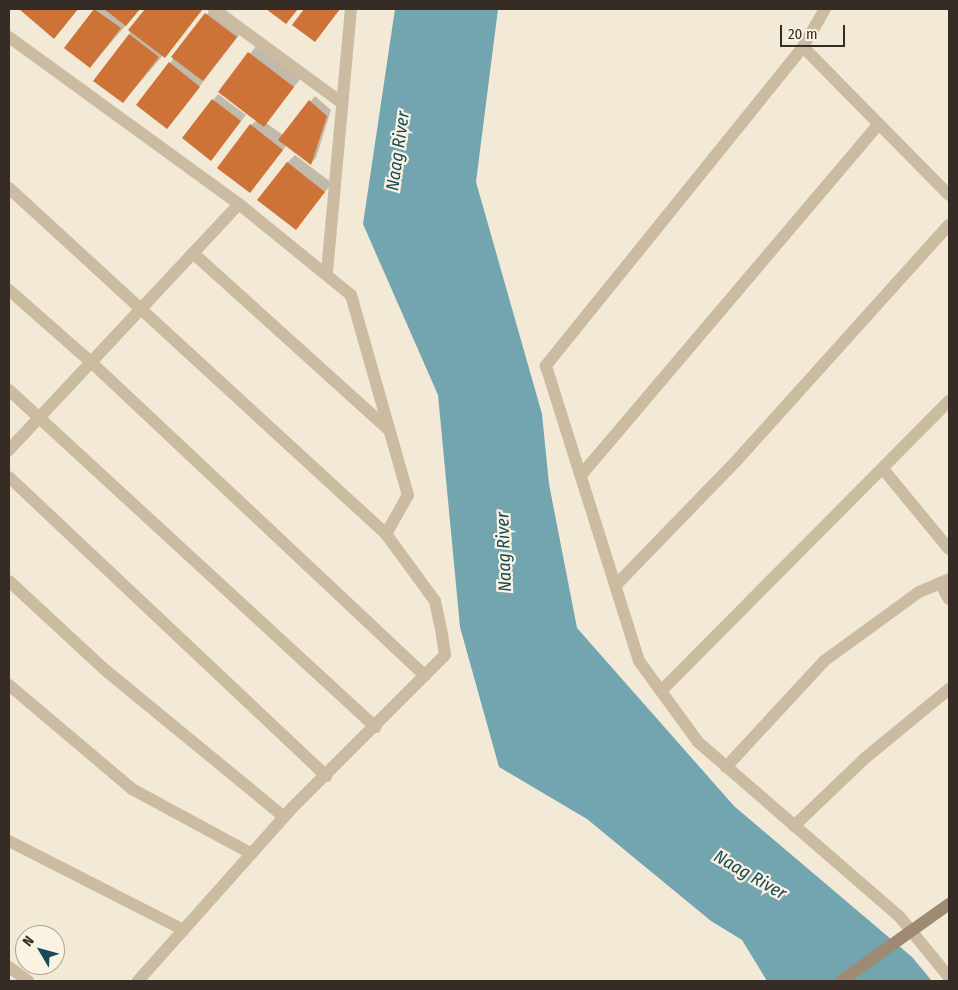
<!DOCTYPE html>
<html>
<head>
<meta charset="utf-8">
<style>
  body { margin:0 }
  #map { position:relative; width:958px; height:990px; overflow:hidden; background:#f2e9d6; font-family:"Fira Sans Condensed",sans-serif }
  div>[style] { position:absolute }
  .water>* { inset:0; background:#73a5b1 }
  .shadow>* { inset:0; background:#0003 }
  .building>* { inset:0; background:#ce7338 }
  .street>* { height:12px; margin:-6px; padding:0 6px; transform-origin:6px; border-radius:6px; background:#cbbba1 }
  .secondary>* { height:12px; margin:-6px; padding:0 6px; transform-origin:6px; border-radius:6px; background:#9e8973 }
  span { translate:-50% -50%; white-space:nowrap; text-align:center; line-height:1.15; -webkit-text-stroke:4.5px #faf3e2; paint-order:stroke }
  .water-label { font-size:18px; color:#184a58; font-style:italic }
  .frame { position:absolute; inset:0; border:10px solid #352c25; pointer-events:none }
  .north { position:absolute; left:15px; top:925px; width:50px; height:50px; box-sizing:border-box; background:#faf3e2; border:1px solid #aba396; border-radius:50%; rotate:307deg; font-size:14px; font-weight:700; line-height:20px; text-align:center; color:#352c25 }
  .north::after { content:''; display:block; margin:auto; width:18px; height:22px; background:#184a58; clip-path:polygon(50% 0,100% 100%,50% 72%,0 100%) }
  .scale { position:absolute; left:780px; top:25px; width:65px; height:22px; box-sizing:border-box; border:2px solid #352c25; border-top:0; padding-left:6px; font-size:15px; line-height:18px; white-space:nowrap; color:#352c25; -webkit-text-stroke:4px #faf3e2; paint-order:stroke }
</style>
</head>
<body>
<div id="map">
  <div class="water">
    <div style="clip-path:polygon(395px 9px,498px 9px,476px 182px,542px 414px,549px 484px,577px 628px,734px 806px,912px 957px,932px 981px,767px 981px,742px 940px,711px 921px,587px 819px,499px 767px,460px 627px,438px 395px,363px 224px)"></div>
  </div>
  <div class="shadow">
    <div style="clip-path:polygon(20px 9px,78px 9px,54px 38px)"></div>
    <div style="clip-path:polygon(95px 9px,140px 9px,95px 61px,65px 47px)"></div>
    <div style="clip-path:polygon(146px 9px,203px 9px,123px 102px,130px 30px)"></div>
    <div style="clip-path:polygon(211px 9px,244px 29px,172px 122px,170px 63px)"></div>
    <div style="clip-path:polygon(257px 45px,301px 78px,266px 123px,283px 135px,315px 96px,331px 110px,316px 158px,311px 163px,287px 145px,250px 191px,251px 125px,257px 120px,220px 91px)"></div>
    <div style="clip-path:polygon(218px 94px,246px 115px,211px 159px,184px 138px)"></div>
    <div style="clip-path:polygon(295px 155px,332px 183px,296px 228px,287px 163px)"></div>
  </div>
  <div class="building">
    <div style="clip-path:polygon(19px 9px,78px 9px,54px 39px)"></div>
    <div style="clip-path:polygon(94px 9px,121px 28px,90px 68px,64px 48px)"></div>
    <div style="clip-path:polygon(104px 9px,140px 9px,126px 26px)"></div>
    <div style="clip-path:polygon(145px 9px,201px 9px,202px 10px,165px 58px,128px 30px)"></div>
    <div style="clip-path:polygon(266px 9px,298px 9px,286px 24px)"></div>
    <div style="clip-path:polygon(304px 9px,340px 9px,315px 42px,292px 25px)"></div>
    <div style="clip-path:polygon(205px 13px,237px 37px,203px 81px,171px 57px)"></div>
    <div style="clip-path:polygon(129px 34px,159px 57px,123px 103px,93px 81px)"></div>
    <div style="clip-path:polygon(248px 52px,294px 87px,264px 127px,218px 92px)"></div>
    <div style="clip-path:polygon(169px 62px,200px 87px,167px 129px,136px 105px)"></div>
    <div style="clip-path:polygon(212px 99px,241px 121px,211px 161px,182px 138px)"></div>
    <div style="clip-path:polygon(309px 100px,327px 116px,311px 165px,278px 140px)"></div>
    <div style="clip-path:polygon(250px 124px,283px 150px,250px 193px,217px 168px)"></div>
    <div style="clip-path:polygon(287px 162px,325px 192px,296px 230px,257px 200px)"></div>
  </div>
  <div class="street">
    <div style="left:214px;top:9px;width:159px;rotate:36.3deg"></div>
    <div style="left:825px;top:9px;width:44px;rotate:120.1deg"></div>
    <div style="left:803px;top:47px;width:208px;rotate:45.4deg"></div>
    <div style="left:9px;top:37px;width:284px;rotate:36deg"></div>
    <div style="left:239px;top:204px;width:337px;rotate:133.1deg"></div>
    <div style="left:803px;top:47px;width:410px;rotate:128.9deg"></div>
    <div style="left:546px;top:366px;width:309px;rotate:72.5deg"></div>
    <div style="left:639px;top:661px;width:100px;rotate:53.9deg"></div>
    <div style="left:698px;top:742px;width:266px;rotate:40.9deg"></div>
    <div style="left:899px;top:916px;width:79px;rotate:50.7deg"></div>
    <div style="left:9px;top:188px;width:512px;rotate:42.54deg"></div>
    <div style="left:386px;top:534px;width:83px;rotate:53.8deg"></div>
    <div style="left:435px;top:601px;width:35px;rotate:78deg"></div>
    <div style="left:442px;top:635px;width:20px;rotate:81deg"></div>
    <div style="left:445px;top:655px;width:216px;rotate:135deg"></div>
    <div style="left:292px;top:808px;width:232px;rotate:131.7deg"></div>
    <div style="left:239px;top:204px;width:144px;rotate:39.1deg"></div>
    <div style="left:351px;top:295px;width:208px;rotate:74.1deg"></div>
    <div style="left:408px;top:495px;width:45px;rotate:119.4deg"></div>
    <div style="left:193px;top:253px;width:263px;rotate:42.1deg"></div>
    <div style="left:327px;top:272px;width:264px;rotate:-84.8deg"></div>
    <div style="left:9px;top:290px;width:109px;rotate:41.3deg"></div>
    <div style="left:91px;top:362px;width:458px;rotate:43.2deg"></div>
    <div style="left:9px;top:390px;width:498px;rotate:42.6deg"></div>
    <div style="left:883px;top:469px;width:104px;rotate:50.5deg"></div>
    <div style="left:582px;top:474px;width:459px;rotate:-49.7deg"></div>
    <div style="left:9px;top:477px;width:436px;rotate:43.3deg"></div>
    <div style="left:9px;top:581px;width:129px;rotate:42.8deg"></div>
    <div style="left:104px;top:669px;width:233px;rotate:39.4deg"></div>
    <div style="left:940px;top:583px;width:18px;rotate:61deg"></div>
    <div style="left:616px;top:585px;width:175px;rotate:-45.9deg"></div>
    <div style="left:738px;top:459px;width:315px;rotate:-48deg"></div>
    <div style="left:9px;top:685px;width:161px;rotate:40.2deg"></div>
    <div style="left:132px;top:789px;width:136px;rotate:28.4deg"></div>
    <div style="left:661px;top:691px;width:409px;rotate:-45.2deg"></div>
    <div style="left:726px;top:767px;width:144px;rotate:-47.2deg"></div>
    <div style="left:824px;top:661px;width:117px;rotate:-36deg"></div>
    <div style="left:919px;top:592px;width:33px;rotate:-23deg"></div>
    <div style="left:794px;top:826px;width:97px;rotate:-43.7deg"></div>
    <div style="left:864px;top:759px;width:110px;rotate:-39.5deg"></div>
    <div style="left:9px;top:841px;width:196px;rotate:27deg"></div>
    <div style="left:9px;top:967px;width:24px;rotate:36deg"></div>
  </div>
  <div class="secondary">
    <div style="left:841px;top:981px;width:133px;rotate:-35.5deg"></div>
  </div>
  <div class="water-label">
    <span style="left:398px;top:151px;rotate:-82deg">Naag River</span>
    <span style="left:504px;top:552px;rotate:-92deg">Naag River</span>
    <span style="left:750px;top:875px;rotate:30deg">Naag River</span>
  </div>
  <div class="frame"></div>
  <div class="north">N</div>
  <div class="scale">20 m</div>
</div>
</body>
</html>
